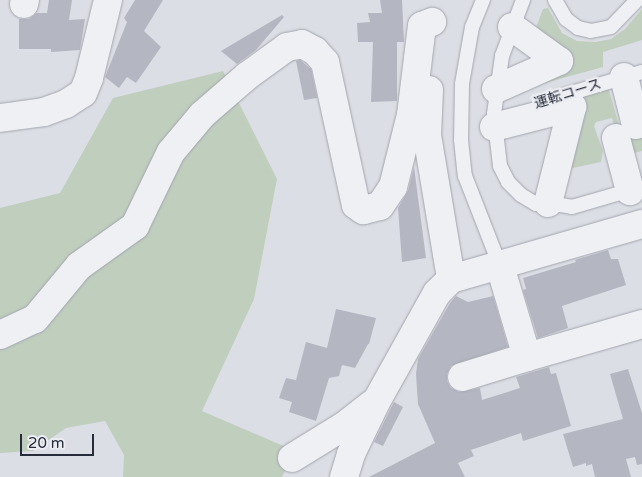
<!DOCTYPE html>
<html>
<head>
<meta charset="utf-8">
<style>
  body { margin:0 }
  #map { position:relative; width:642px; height:477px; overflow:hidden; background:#dcdee5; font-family:"Varela Round","Noto Sans JP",sans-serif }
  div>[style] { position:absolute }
  .green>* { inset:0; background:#c0cebe }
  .building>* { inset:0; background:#b4b7c1 }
  .roads { filter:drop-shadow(0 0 1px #a2a5ae) drop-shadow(0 0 1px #a2a5ae) }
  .lane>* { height:14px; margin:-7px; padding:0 7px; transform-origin:7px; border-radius:7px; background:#eef0f4 }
  .street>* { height:28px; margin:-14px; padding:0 14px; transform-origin:14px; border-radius:14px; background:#eef0f4 }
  span { translate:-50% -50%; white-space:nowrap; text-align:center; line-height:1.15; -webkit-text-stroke:5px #ebedf3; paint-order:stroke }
  .street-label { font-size:14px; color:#272c3a }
  .scale { position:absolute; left:20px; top:434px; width:74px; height:22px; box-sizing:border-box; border:2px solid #272c3a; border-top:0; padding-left:6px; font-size:15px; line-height:18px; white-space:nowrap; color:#272c3a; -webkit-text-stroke:4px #ebedf3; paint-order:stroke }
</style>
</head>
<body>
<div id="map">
  <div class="green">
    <div style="clip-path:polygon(548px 8px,562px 33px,577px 41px,596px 42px,611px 39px,625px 29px,642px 9px,642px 40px,603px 52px,603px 67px,523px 89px,570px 65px,534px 33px,543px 9px)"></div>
    <div style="clip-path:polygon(223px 71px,277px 179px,254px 299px,202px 411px,295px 451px,282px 477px,123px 477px,124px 455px,105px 421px,66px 428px,33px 451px,0 453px,0 208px,60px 193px,113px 98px)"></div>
    <div style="clip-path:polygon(608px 87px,619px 125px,642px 119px,642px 151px,623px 156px,612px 118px,596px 122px,594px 126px,603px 151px,601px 162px,568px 169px,585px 97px,581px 93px)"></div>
  </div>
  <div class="building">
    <div style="clip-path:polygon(49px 0,72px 0,69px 20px,85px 19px,80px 50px,51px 52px,51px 49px,19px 49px,19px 19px,29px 19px,37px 13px,47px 13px)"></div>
    <div style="clip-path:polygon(135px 0,163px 0,144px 31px,161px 47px,136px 83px,127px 77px,119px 88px,105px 77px,127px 22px,124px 18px)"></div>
    <div style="clip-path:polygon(380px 0,402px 0,404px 42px,397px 42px,397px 101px,371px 102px,373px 42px,358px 42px,357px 23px,370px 22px,368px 13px,382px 13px)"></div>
    <div style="clip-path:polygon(282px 15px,284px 17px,256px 50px,237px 64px,221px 51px)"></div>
    <div style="clip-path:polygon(300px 60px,311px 69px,317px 98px,304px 100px,296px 61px)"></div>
    <div style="clip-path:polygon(414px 167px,426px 258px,402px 262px,398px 208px,408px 191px)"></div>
    <div style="clip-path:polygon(608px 250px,611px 259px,618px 259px,626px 285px,562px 306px,568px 328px,538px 338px,523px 290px,526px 289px,523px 278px,576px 262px,575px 260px)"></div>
    <div style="clip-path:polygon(456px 296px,468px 302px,493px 296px,508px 347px,451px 366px,447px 374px,447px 381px,451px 388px,459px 392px,480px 388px,482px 400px,520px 388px,516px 377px,549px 367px,551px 374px,556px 373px,571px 426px,523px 441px,521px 433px,471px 450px,474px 456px,458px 463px,465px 477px,369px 477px,435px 443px,418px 404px,416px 374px,418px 359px,450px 303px)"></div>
    <div style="clip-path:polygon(336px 309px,376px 318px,369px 344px,368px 344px,355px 368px,342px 365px,339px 376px,329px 378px,316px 421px,289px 412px,292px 402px,279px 398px,286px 378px,296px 380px,306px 342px,327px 348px)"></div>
    <div style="clip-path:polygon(628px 369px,642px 413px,642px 464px,637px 465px,635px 457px,626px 459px,631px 477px,595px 477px,592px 464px,586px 466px,586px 463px,573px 467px,563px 434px,623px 419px,610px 374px)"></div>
    <div style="clip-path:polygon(394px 402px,403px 407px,383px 446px,374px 442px)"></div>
  </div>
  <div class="roads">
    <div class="lane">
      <div style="left:483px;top:0;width:29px;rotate:112deg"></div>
      <div style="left:472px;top:27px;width:58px;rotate:100deg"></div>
      <div style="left:462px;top:84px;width:56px;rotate:91deg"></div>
      <div style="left:461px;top:140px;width:36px;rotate:84deg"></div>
      <div style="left:465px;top:176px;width:97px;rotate:68.7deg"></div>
      <div style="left:523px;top:0;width:60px;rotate:110.6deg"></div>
      <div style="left:502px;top:56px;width:59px;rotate:97.9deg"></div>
      <div style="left:494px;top:114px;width:52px;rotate:83.4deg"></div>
      <div style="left:500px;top:166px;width:18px;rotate:63deg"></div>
      <div style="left:508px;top:182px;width:18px;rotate:45deg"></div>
      <div style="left:521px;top:195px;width:17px;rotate:31deg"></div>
      <div style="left:536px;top:204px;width:12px;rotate:-5deg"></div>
      <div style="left:548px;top:203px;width:24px;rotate:9deg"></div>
      <div style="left:572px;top:207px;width:65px;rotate:-16.2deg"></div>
      <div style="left:555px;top:0;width:22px;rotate:60deg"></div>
      <div style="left:566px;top:19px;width:15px;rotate:37deg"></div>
      <div style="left:578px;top:28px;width:13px;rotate:13deg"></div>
      <div style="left:591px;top:31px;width:20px;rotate:-11deg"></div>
      <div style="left:611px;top:27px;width:37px;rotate:-46deg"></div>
      <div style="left:548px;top:100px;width:98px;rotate:-16.6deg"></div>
    </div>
    <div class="street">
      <div style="left:24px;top:4px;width:4px;rotate:-76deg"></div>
      <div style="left:624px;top:77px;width:49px;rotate:76deg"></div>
      <div style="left:636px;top:125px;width:6px;rotate:-18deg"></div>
      <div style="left:496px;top:89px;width:69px;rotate:-24deg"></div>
      <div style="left:559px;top:61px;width:58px;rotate:-144.1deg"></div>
      <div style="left:429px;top:90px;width:45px;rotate:92.5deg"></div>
      <div style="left:427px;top:135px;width:146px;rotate:80.5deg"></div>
      <div style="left:0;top:118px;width:44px;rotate:-7.8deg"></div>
      <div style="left:44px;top:112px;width:23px;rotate:-20deg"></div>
      <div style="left:66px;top:104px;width:20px;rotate:-33deg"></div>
      <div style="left:83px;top:93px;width:16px;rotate:-68deg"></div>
      <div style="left:89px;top:78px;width:80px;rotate:-76.3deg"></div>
      <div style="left:494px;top:127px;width:81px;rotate:-14.4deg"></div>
      <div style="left:572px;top:107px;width:99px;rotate:104deg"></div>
      <div style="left:616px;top:138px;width:55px;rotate:75.2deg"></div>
      <div style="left:500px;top:266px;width:95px;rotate:73.5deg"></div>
      <div style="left:527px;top:357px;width:120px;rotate:-16deg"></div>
      <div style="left:0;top:335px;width:38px;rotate:-25deg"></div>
      <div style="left:35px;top:319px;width:69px;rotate:-50.3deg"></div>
      <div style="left:79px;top:266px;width:69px;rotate:-35.5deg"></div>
      <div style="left:135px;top:226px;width:82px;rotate:-64.1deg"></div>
      <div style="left:171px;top:152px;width:48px;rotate:-50deg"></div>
      <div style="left:202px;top:115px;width:60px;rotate:-40.9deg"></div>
      <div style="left:247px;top:76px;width:49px;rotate:-35.9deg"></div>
      <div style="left:287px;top:47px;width:15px;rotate:-11deg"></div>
      <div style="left:302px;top:44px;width:15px;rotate:28deg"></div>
      <div style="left:315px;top:51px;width:15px;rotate:48deg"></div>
      <div style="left:325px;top:62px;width:146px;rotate:77.8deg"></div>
      <div style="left:356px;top:205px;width:9px;rotate:36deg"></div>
      <div style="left:363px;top:210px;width:17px;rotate:-13deg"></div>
      <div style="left:380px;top:206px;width:23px;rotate:-56deg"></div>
      <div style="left:393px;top:187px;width:74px;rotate:-76deg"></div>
      <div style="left:411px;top:115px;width:90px;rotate:-83deg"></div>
      <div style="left:422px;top:26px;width:11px;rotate:-22deg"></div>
      <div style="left:462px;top:377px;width:68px;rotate:-17.1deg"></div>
      <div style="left:292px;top:458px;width:61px;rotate:-31.6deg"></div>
      <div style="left:344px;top:426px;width:36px;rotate:-38deg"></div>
      <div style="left:344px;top:477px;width:24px;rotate:-73deg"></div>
      <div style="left:351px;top:454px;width:58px;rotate:-64.3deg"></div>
      <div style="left:376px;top:402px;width:125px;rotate:-60.8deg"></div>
      <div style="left:437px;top:293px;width:20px;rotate:-45deg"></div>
      <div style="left:451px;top:279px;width:199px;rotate:-16.1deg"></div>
    </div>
  </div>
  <div class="street-label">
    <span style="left:568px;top:94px;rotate:-17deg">運転コース</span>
  </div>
  <div class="scale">20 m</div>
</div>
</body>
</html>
